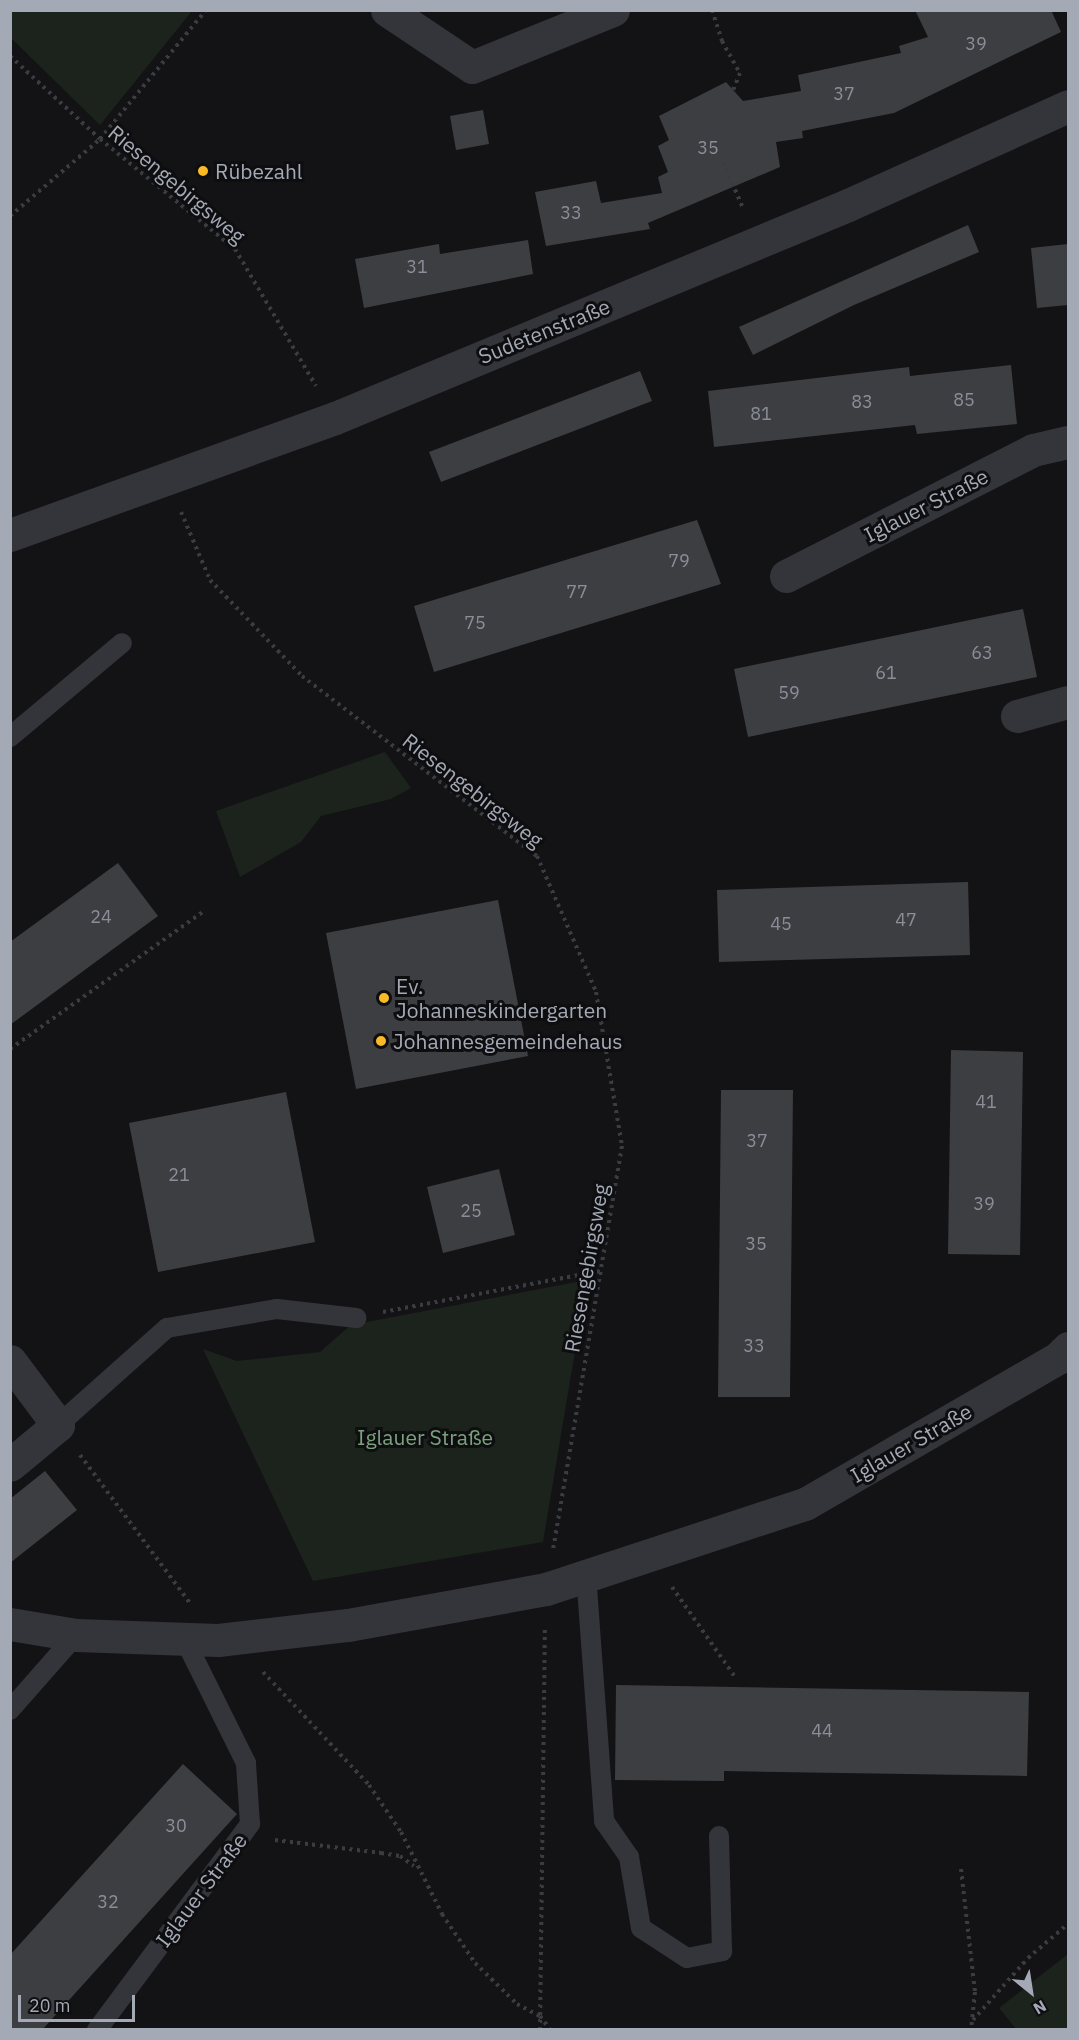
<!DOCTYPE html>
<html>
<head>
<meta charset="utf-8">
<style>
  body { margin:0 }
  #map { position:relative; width:1079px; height:2040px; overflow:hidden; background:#131315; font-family:"IBM Plex Sans",sans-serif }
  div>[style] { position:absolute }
  .green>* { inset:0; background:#1b231c }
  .building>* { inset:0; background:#3d3e42 }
  .path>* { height:4px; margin-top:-2px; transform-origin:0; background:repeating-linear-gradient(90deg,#3a3c41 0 3px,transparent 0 7.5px) }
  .service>* { height:20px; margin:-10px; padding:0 10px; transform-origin:10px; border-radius:10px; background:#34353a }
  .minor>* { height:33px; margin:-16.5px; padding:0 16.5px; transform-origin:16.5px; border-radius:16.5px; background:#34353a }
  .dots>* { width:16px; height:16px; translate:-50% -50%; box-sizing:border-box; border:3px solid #0e0e10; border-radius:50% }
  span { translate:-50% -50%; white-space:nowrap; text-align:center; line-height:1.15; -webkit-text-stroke:6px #0e0e10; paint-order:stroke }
  .number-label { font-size:18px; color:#8a8e99 }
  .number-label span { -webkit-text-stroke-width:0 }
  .poi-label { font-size:21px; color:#a4a9b6 }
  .left { translate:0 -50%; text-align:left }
  .street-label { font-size:21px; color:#a4a9b6 }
  .park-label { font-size:21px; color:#7aa27e }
  .frame { position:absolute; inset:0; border:12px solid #a4a9b6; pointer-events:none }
  .north { position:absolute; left:1001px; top:1962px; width:60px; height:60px; -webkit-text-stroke:4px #0e0e10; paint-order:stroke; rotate:150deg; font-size:16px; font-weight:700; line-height:24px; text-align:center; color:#a4a9b6 }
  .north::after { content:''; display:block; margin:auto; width:21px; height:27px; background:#a4a9b6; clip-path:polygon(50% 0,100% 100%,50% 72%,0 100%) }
  .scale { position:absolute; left:18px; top:1995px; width:117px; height:27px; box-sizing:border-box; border:3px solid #a4a9b6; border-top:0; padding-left:8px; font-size:18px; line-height:21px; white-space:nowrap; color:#a4a9b6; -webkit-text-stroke:4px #0e0e10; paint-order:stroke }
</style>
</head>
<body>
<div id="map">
  <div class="green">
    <div style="clip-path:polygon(10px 11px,11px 10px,192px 11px,100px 125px,11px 38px)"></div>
    <div style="clip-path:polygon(385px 752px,411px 788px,391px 799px,321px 816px,301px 842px,240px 877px,216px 811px)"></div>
    <div style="clip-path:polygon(587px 1280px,543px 1542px,313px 1581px,203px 1349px,237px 1361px,320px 1352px,351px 1325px)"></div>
    <div style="clip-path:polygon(1068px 1954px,1068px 2029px,1016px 2029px,999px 2008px)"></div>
  </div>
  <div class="building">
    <div style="clip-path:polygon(915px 10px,1051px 10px,1061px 32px,894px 113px,802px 131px,803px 138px,776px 142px,780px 167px,648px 223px,650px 229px,546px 246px,535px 192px,596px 181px,601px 203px,662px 193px,658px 177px,668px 172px,658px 146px,669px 140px,659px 116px,726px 82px,743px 101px,801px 91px,798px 75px,901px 53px,899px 46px,928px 37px)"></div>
    <div style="clip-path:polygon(483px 110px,489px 144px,456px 150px,450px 116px)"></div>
    <div style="clip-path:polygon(968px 225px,979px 252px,854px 305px,753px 355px,739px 327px)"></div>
    <div style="clip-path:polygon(528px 240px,533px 274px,364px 308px,355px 259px,439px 244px,440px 254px)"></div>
    <div style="clip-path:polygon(1068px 244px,1068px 305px,1037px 308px,1031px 248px)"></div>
    <div style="clip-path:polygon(1011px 365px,1017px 424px,917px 434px,915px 425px,714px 447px,708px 391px,909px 367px,910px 376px)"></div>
    <div style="clip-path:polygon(640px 371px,652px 401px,441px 482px,429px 452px)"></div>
    <div style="clip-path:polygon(697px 520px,721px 584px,434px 672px,414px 606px)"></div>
    <div style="clip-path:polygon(1023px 609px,1037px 677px,748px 737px,734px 669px)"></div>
    <div style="clip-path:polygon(118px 863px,158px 916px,10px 1025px,10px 942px)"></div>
    <div style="clip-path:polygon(968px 882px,970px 955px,719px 962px,717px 890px)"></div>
    <div style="clip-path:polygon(498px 900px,528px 1056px,356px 1089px,326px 933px)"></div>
    <div style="clip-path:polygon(951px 1050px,1023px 1052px,1020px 1255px,948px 1254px)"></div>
    <div style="clip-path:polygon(721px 1090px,793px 1090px,790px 1397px,718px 1397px)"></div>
    <div style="clip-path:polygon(286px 1092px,315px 1242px,158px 1272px,129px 1123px)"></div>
    <div style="clip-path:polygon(499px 1169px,515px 1235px,443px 1253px,427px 1187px)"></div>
    <div style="clip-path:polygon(45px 1471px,77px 1510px,10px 1563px,10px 1499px)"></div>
    <div style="clip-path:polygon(616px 1685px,1029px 1692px,1027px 1776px,724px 1771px,724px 1781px,615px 1780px)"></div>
    <div style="clip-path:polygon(183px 1764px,237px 1814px,42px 2030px,10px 2030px,10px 1955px)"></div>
  </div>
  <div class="path">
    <div style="left:712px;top:10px;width:33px;rotate:72deg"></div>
    <div style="left:722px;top:41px;width:37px;rotate:61deg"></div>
    <div style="left:740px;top:73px;width:18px;rotate:112deg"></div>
    <div style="left:10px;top:56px;width:122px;rotate:42.7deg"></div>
    <div style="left:100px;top:139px;width:174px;rotate:39.2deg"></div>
    <div style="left:235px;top:249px;width:159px;rotate:59.4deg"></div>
    <div style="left:723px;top:162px;width:50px;rotate:66.5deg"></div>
    <div style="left:10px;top:216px;width:118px;rotate:-40.5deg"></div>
    <div style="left:100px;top:139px;width:167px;rotate:-50.6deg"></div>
    <div style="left:181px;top:512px;width:74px;rotate:66.9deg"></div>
    <div style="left:210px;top:580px;width:133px;rotate:46.2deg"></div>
    <div style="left:302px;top:676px;width:296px;rotate:37.5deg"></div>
    <div style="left:537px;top:856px;width:148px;rotate:66.5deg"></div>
    <div style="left:596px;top:992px;width:156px;rotate:80.4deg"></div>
    <div style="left:622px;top:1146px;width:409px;rotate:99.7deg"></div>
    <div style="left:10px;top:1049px;width:237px;rotate:-35.4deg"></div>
    <div style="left:383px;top:1312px;width:222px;rotate:-10.7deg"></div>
    <div style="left:80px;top:1455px;width:184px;rotate:53.4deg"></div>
    <div style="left:672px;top:1587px;width:110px;rotate:55deg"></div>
    <div style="left:263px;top:1672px;width:155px;rotate:46.8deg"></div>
    <div style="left:369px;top:1785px;width:57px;rotate:55.8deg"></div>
    <div style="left:401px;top:1832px;width:92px;rotate:63.4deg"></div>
    <div style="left:442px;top:1914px;width:59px;rotate:56deg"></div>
    <div style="left:475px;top:1963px;width:59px;rotate:44.3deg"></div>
    <div style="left:517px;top:2004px;width:26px;rotate:28deg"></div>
    <div style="left:540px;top:2016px;width:17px;rotate:54deg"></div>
    <div style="left:275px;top:1840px;width:107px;rotate:7deg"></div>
    <div style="left:381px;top:1853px;width:19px;rotate:9deg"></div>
    <div style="left:400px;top:1856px;width:17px;rotate:36deg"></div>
    <div style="left:961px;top:1869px;width:124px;rotate:83.5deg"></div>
    <div style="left:975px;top:1992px;width:38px;rotate:96deg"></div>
    <div style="left:973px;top:2020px;width:83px;rotate:-48.4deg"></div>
    <div style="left:1028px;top:1958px;width:52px;rotate:-40.4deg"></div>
    <div style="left:540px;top:2030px;width:405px;rotate:-89.3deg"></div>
  </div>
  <div class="service">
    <div style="left:10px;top:737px;width:146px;rotate:-40deg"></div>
    <div style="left:58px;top:1425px;width:146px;rotate:-41.7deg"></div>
    <div style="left:167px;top:1328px;width:112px;rotate:-9.8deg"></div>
    <div style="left:277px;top:1309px;width:80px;rotate:6.5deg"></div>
    <div style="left:586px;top:1574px;width:248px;rotate:85.8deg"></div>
    <div style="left:604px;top:1821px;width:44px;rotate:55.2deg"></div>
    <div style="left:629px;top:1857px;width:72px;rotate:80.4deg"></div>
    <div style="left:641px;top:1928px;width:55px;rotate:33.1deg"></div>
    <div style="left:687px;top:1958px;width:36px;rotate:-11deg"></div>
    <div style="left:722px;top:1951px;width:115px;rotate:-91.5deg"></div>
    <div style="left:10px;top:1710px;width:100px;rotate:-48.7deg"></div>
    <div style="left:97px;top:2030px;width:257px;rotate:-53.4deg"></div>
    <div style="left:250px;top:1824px;width:61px;rotate:-93.8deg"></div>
    <div style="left:246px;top:1763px;width:140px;rotate:-116.4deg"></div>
  </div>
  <div class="minor">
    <div style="left:387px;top:10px;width:102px;rotate:33.8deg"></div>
    <div style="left:472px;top:67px;width:152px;rotate:-22deg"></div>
    <div style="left:10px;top:535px;width:345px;rotate:-19.8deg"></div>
    <div style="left:335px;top:418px;width:555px;rotate:-22.55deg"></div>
    <div style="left:848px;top:205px;width:241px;rotate:-24.2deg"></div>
    <div style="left:786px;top:576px;width:277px;rotate:-27deg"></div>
    <div style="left:1033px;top:450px;width:36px;rotate:-13deg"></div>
    <div style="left:1017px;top:716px;width:53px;rotate:-15.4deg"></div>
    <div style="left:10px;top:1361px;width:80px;rotate:53.1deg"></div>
    <div style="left:58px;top:1425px;width:62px;rotate:140.2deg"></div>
    <div style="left:10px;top:1624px;width:67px;rotate:9.5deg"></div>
    <div style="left:76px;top:1635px;width:142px;rotate:2deg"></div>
    <div style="left:218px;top:1640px;width:131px;rotate:-6.6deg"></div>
    <div style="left:348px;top:1625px;width:201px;rotate:-10.3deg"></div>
    <div style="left:546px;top:1589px;width:273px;rotate:-18.2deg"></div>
    <div style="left:805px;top:1504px;width:292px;rotate:-30deg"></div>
    <div style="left:1058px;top:1358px;width:14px;rotate:-45deg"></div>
  </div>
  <div class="dots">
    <div style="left:203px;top:171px;background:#faba26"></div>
    <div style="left:384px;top:998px;background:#faba26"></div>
    <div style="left:381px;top:1041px;background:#faba26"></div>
  </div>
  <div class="number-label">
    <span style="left:976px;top:44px">39</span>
    <span style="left:844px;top:94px">37</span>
    <span style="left:708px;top:148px">35</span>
    <span style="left:571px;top:213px">33</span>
    <span style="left:417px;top:267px">31</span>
    <span style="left:964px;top:400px">85</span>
    <span style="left:862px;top:402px">83</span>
    <span style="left:761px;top:414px">81</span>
    <span style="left:679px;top:561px">79</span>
    <span style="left:577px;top:592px">77</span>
    <span style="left:475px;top:623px">75</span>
    <span style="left:982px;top:653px">63</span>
    <span style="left:886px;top:673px">61</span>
    <span style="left:789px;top:693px">59</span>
    <span style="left:101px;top:917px">24</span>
    <span style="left:906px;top:920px">47</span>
    <span style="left:781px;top:924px">45</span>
    <span style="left:986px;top:1102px">41</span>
    <span style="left:757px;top:1141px">37</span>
    <span style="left:179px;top:1175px">21</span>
    <span style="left:984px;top:1204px">39</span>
    <span style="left:471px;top:1211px">25</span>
    <span style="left:756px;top:1244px">35</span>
    <span style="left:754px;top:1346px">33</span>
    <span style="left:822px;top:1731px">44</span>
    <span style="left:176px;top:1826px">30</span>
    <span style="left:108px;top:1902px">32</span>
  </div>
  <div class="poi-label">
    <span class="left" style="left:215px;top:171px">Rübezahl</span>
    <span class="left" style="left:396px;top:998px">Ev.<br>Johanneskindergarten</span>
    <span class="left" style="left:393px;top:1041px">Johannesgemeindehaus</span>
  </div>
  <div class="street-label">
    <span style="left:177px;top:184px;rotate:40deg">Riesengebirgsweg</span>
    <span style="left:544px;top:331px;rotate:-22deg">Sudetenstraße</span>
    <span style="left:926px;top:505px;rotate:-27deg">Iglauer Straße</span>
    <span style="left:473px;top:790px;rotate:38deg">Riesengebirgsweg</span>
    <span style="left:586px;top:1268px;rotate:-80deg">Riesengebirgsweg</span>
    <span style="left:911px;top:1443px;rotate:-30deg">Iglauer Straße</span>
    <span style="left:201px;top:1890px;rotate:-53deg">Iglauer Straße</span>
  </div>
  <div class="park-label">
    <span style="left:425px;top:1437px">Iglauer Straße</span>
  </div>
  <div class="frame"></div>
  <div class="north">N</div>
  <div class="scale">20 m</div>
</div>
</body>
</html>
